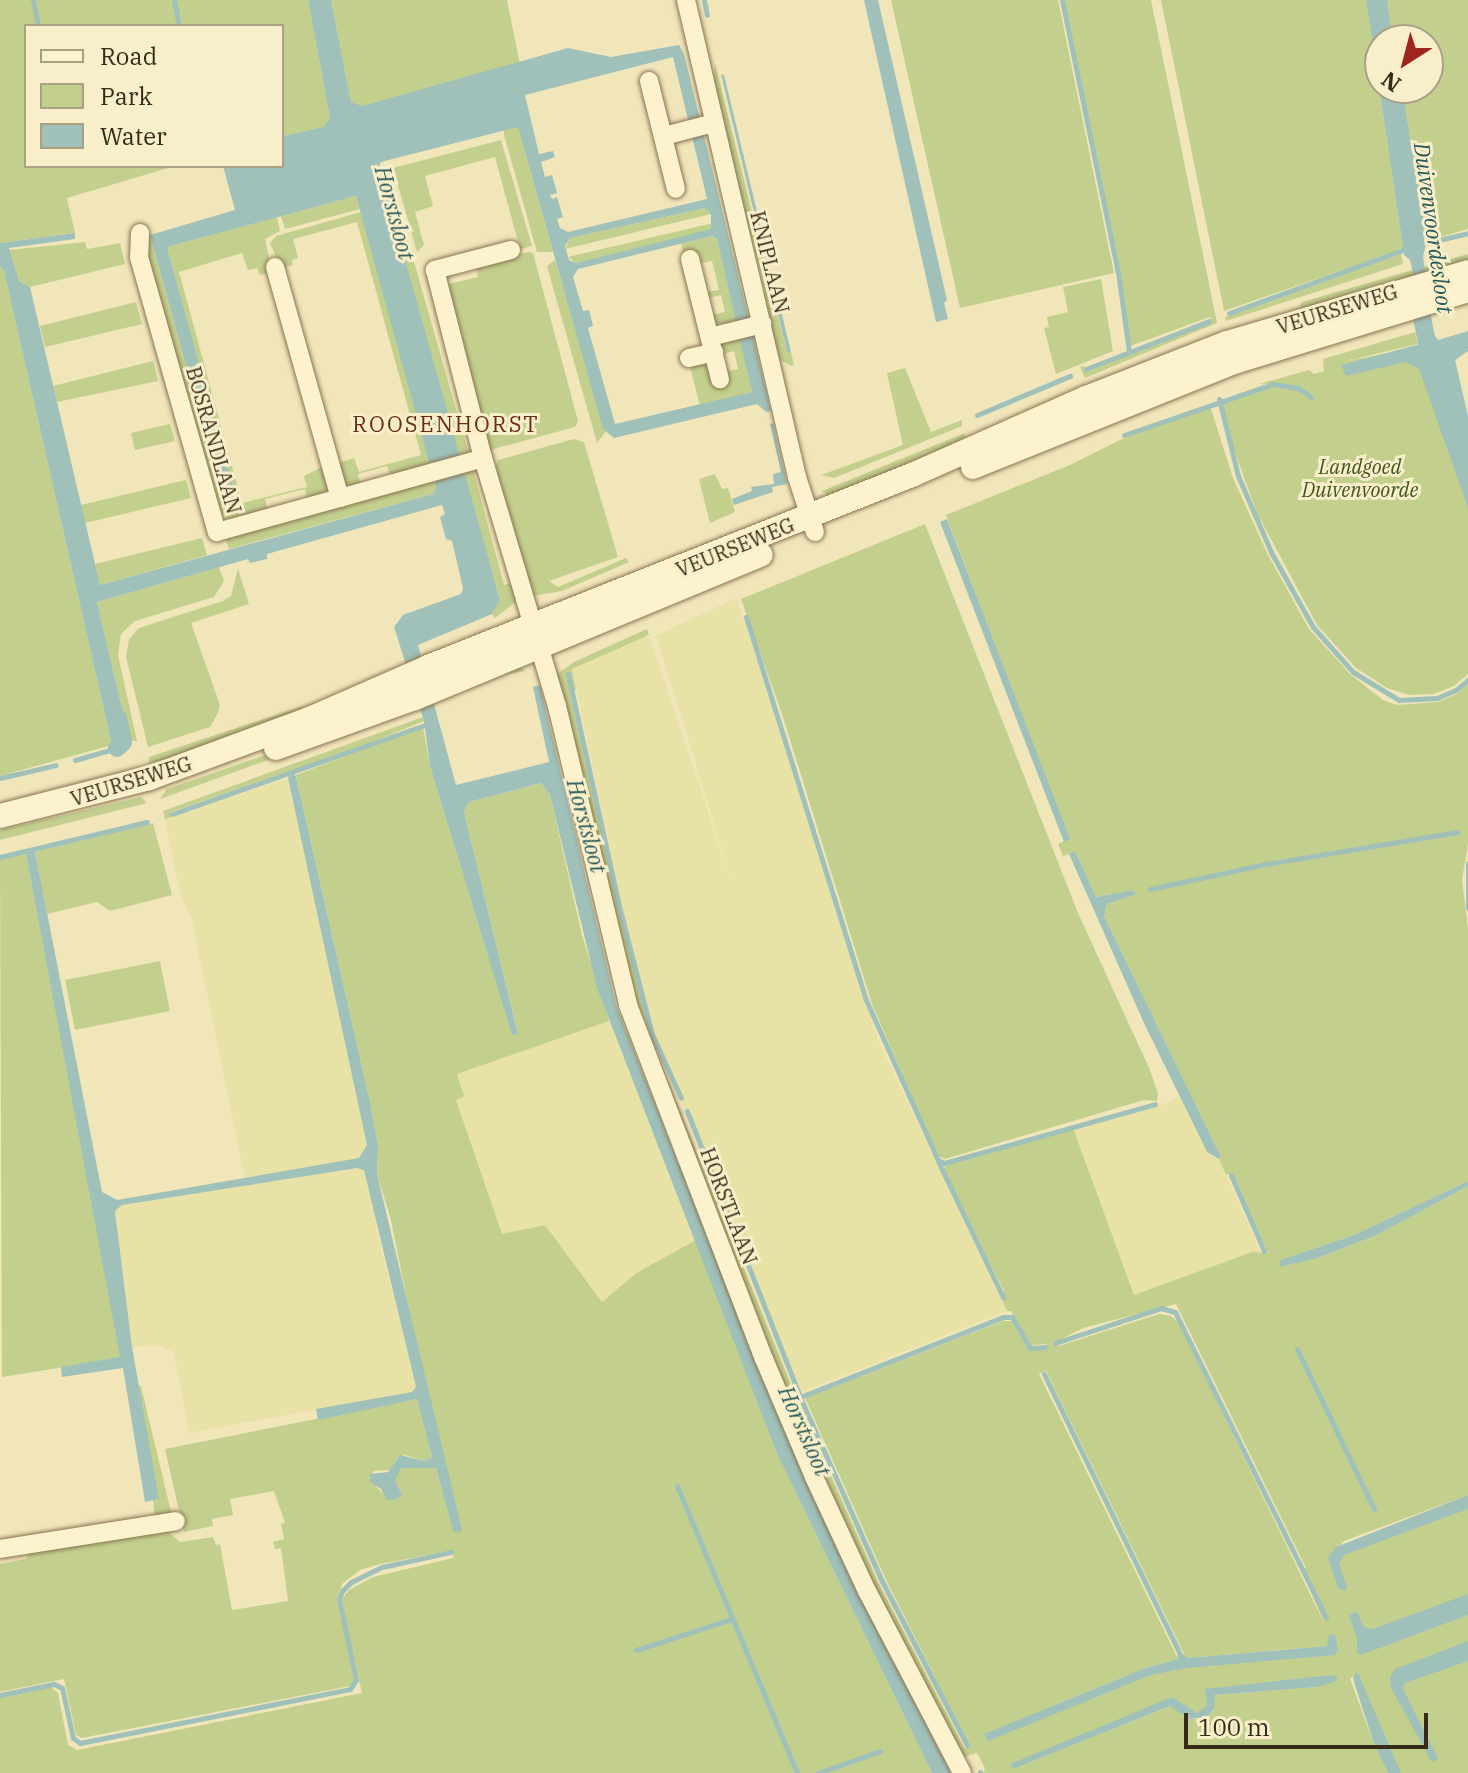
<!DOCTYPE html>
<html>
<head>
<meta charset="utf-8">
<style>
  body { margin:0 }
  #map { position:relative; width:1468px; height:1773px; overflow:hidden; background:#f1e5ba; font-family:"IBM Plex Serif",serif }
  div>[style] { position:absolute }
  .farmland>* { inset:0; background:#e8e2a7 }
  .green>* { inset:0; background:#c3d08d }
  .water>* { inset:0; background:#9fc1ba }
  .stream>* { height:5px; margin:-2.5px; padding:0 2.5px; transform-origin:2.5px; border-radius:2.5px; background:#9fc1ba }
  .canal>* { height:18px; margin:-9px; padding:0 9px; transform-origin:9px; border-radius:9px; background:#9fc1ba }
  .roads { filter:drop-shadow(0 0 2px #897453) drop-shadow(0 0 2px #897453) }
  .minor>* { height:18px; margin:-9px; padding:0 9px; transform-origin:9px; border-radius:9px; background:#fcf2cd }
  .secondary>* { height:24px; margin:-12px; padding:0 12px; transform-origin:12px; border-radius:12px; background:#fcf2cd }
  span { translate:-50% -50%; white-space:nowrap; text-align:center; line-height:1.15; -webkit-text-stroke:6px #f8efca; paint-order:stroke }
  .street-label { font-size:20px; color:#372a19 }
  .park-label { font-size:20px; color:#43551e; font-style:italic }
  .water-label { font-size:22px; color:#275858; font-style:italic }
  .neighbourhood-label { font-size:22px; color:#672d15; letter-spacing:2px }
  .legend { position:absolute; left:24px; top:24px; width:260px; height:144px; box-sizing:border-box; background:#f8efca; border:2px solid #aba083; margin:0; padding:10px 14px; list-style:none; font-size:24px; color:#372a19 }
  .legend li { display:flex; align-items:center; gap:16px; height:40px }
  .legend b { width:40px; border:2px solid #aba083 }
  .north { position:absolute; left:1364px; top:24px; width:80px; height:80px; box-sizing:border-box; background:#f8efca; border:2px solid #aba083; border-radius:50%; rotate:216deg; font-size:22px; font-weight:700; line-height:32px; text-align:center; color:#372a19 }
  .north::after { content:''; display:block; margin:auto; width:28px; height:36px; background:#9d271e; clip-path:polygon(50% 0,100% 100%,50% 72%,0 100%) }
  .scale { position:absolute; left:1184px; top:1713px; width:244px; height:36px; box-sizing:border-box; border:4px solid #372a19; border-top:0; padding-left:10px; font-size:24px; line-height:28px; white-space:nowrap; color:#372a19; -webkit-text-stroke:6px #f8efca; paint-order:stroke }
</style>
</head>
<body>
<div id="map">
  <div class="farmland">
    <div style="clip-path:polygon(737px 598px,878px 1040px,1007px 1311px,802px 1392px,653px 1032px,621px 902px,572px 669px,643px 637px,651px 639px,735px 892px,656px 635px)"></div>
    <div style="clip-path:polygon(288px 778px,367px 1145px,359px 1158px,245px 1178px,192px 920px,180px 893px,165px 819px)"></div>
    <div style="clip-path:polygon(609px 1021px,696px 1240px,638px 1272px,602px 1303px,545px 1225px,502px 1234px,455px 1100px,457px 1074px)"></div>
    <div style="clip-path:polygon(1179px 1097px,1207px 1152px,1219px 1159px,1267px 1266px,1138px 1307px,1073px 1128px,1159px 1106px)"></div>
    <div style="clip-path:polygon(357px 1167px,364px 1170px,374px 1206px,377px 1232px,416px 1387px,412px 1392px,189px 1433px,174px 1352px,157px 1345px,132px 1347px,115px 1211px,122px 1205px)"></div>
  </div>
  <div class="green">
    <div style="clip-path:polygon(0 0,308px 0,330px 118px,323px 127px,282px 136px,282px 26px,26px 26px,26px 166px,175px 166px,67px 198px,75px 233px,0 243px)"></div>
    <div style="clip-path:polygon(331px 0,507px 0,520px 64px,362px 106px,351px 103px)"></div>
    <div style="clip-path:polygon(891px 0,1058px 0,1114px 273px,960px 308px)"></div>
    <div style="clip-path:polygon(1064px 0,1151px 0,1217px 323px,1085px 378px,1080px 367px,1084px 366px,1087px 372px,1212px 321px,1210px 317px,1130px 346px,1120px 270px)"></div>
    <div style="clip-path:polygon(1161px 0,1366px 0,1403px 249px,1224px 311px)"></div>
    <div style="clip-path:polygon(1387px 0,1468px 0,1468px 229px,1433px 239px,1427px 239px,1402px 88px,1428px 88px,1428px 40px,1393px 40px)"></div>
    <div style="clip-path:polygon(715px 63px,787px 352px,791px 352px,794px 365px,791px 366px,777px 358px,761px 297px,765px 292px,751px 236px,745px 227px,713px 89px)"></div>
    <div style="clip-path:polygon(518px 126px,553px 252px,537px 252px,504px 135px,504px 130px)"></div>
    <div style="clip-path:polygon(501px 140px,532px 246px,520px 249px,495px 157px,425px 176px,433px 206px,415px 212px,424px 245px,417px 252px,393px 168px)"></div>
    <div style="clip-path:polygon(356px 196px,360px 209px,285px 229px,281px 216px)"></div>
    <div style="clip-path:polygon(397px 202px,469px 455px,459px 459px,388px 205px)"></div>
    <div style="clip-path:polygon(705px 208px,711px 214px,565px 249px,570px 238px)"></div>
    <div style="clip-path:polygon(361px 212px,431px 466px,391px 477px,387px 466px,358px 474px,361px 486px,354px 488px,341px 481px,335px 464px,354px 458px,359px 472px,421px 455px,357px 222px,293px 239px,298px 258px,292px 260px,293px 265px,281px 269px,270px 243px,276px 236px)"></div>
    <div style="clip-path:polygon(277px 217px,280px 231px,265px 239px,272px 272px,260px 275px,257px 268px,248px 270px,242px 253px,179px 272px,242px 503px,307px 487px,304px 476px,326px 465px,330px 485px,324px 496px,308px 500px,305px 489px,265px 499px,268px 511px,231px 520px,216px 509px,146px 260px,145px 237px,150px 235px,225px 507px,229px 509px,237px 506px,167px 247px)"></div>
    <div style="clip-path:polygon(713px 223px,711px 230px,576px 263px,568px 257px)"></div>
    <div style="clip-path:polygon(712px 236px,717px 239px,737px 324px,715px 323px,713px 315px,725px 312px,721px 295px,709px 298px,708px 292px,719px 290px,712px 261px,701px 263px,699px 255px,685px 259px,681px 243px)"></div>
    <div style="clip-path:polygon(85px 242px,87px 249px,120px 243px,125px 264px,30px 287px,19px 281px,9px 250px)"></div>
    <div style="clip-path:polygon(529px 252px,533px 253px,578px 421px,575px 427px,490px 450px,445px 285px,478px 277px,476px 264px)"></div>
    <div style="clip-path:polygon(1401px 254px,1403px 264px,1226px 321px,1225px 317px)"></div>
    <div style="clip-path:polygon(1468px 254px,1468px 265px,1299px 310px,1302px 302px)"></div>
    <div style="clip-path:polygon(555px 260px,606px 431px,597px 443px,547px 266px)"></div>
    <div style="clip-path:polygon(0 266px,4px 271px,112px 745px,0 776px)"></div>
    <div style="clip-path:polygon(1101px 279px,1113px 351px,1056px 374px,1044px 328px,1049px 327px,1047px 317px,1068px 312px,1063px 287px)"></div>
    <div style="clip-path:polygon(136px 302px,142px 324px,45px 347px,40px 326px)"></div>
    <div style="clip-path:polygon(1415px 332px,1418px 344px,1346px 361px,1436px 344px,1468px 437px,1468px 674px,1454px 686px,1434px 694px,1409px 695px,1387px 688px,1356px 668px,1317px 625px,1257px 513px,1217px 403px,1283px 383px,1259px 384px,1309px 370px,1314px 374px,1324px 371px,1323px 359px)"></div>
    <div style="clip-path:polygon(740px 335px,752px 392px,700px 406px,689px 362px,703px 359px,727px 371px,738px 369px,734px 351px,723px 354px,721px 345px)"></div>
    <div style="clip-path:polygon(153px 361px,158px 381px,57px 402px,53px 386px)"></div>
    <div style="clip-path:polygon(905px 368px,931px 432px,962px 420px,962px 426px,834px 478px,821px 475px,903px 445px,887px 373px)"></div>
    <div style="clip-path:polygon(evenodd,1210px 406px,1233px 478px,1268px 555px,1309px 629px,1350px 674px,1383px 700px,1397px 705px,1438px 702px,1457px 694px,1468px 684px,1468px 844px,1462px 880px,1468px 928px,1468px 1181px,1354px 1235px,1280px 1260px,1280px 1266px,1315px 1259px,1375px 1236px,1468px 1186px,1468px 1495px,1344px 1541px,1328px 1558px,1333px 1559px,1342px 1547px,1468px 1500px,1468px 1773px,1393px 1773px,1356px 1676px,1350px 1678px,1375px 1747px,1388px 1773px,983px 1773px,985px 1768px,977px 1753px,960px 1758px,872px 1587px,807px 1444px,634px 1003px,554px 676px,574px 662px,647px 629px,649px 635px,572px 669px,576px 690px,570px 693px,649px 1034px,797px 1399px,879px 1584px,964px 1747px,968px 1748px,969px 1744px,886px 1580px,805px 1398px,1003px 1321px,1012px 1321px,1029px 1351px,1048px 1347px,1046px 1344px,1031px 1345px,1011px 1311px,1007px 1311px,1003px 1302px,1004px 1291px,943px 1170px,946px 1165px,1073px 1128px,1134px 1295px,1252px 1252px,1268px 1253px,1233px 1173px,1226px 1175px,1219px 1159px,1221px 1157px,1104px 916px,1107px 904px,1135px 895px,1134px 890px,1096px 897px,1075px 852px,1063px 856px,1058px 844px,1069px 839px,946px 515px,1070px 465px,1124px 438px,1210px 406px,1176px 1304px,1306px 1568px,1302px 1571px,1324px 1623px,1179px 1323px,1171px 1316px,1159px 1314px,1059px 1346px,1052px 1344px,1083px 1328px,1176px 1304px,1210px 406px,1046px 1371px,1186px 1658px,1327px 1646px,1329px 1635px,1327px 1648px,1187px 1661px,1147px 1670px,986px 1738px,985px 1734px,1145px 1668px,1178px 1659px,1039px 1374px,1046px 1371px,1210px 406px,1337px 1679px,1317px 1687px,1214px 1695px,1214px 1710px,1207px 1717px,1198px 1719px,1189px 1718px,1171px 1706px,1012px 1768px,1171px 1702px,1198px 1717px,1211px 1707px,1211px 1694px,1337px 1679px)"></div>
    <div style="clip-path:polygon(170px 424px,175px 441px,135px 450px,131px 433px)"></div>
    <div style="clip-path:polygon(965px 433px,965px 443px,828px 496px,822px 491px)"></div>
    <div style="clip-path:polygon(574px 439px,584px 442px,618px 557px,549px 581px,558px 587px,626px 558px,629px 562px,562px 591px,532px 596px,495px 468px,498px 460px)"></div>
    <div style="clip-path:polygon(473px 469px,504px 585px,513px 582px,518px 600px,495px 618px,492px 614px,500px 599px,462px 470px)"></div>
    <div style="clip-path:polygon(715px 474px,722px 489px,728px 488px,735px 512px,710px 523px,699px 479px)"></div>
    <div style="clip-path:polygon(434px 478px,436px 487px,433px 494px,229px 549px,226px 541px,230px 534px)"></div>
    <div style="clip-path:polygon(186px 480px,191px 498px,85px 523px,81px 505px)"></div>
    <div style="clip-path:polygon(925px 524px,1078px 913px,1150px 1070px,1158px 1094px,1157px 1101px,1144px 1100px,945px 1159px,938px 1156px,872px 1004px,782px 714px,741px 599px)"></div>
    <div style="clip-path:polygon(202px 538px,207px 555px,100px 585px,95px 564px)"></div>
    <div style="clip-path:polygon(219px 567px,224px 581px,214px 597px,135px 621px,121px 634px,118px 655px,137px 741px,126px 741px,124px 717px,97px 602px)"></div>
    <div style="clip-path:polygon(238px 569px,249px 604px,191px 623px,220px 705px,218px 713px,210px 727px,148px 747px,126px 657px,129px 639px,139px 628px,223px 601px,231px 596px)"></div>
    <div style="clip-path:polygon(520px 667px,525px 671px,503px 675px,160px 799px,167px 789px)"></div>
    <div style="clip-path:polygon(303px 706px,297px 717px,149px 772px,149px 757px)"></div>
    <div style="clip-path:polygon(423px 717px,424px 721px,365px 745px,171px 812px,171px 817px,165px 819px,163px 811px)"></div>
    <div style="clip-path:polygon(423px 727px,430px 766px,512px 1034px,518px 1033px,464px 812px,469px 802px,541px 783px,550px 795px,582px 935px,609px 1021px,457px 1074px,464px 1096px,456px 1100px,502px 1234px,545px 1225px,602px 1302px,638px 1272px,696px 1240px,778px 1456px,932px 1773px,0 1773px,0 1698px,51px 1687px,58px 1693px,68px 1745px,77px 1750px,362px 1693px,341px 1600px,349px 1590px,373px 1577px,453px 1558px,454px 1550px,380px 1564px,360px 1570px,342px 1584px,337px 1600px,355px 1680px,350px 1686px,82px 1738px,76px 1735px,64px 1679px,0 1692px,0 1564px,26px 1559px,31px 1549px,164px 1528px,180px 1542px,213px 1537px,216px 1545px,220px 1544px,232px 1610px,288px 1601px,281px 1548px,275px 1549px,273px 1542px,284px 1539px,281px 1524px,285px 1523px,274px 1491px,230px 1499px,233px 1515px,212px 1519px,213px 1526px,184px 1532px,165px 1449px,417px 1399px,432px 1457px,424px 1461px,405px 1455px,397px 1458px,390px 1470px,374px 1471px,369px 1478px,382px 1493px,401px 1493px,395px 1480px,402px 1468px,436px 1468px,453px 1530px,391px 1220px,377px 1174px,378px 1146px,370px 1102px,296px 775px)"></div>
    <div style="clip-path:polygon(141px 797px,147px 803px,0 840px,0 830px)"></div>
    <div style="clip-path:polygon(153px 823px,172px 895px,110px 911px,97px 902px,47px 914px,35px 852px)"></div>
    <div style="clip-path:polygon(26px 854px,121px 1358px,2px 1377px,0 860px)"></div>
    <div style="clip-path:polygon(160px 961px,170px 1011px,75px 1030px,65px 980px)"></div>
    <div style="clip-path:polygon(138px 1386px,141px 1386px,172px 1516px,155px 1519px,153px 1500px,158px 1499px)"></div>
  </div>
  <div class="water">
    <div style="clip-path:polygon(evenodd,308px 0,331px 0,351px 102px,362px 106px,568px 48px,611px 57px,679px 45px,684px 54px,771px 411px,766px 412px,757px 404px,614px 438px,603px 429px,518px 127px,381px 162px,379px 166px,500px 600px,492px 614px,418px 645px,456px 785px,549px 762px,533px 687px,540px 685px,616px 1005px,772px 1401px,832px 1534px,951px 1773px,932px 1773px,778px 1456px,597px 988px,550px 795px,541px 783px,469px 802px,464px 812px,518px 1034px,512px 1035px,430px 766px,424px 721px,394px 627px,403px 615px,461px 594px,463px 588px,452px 541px,446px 539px,440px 517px,445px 514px,442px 505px,267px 554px,267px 559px,250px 563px,248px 559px,97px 602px,124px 717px,126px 741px,112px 745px,4px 271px,0 266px,0 243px,75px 233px,75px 239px,9px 248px,19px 281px,30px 287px,100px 585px,433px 494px,436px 487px,356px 196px,167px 247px,238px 506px,233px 510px,225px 507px,150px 235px,235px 210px,223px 166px,282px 166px,282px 136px,323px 127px,330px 118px,308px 0,673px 57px,707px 199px,568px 232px,560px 228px,557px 219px,563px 217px,557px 197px,552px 199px,550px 195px,557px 193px,552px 175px,545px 177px,541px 162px,555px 157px,553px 151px,539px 154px,525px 95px,673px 57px,308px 0,705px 208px,711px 214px,711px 229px,576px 263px,569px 260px,565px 246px,570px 238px,705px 208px,308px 0,712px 236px,717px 239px,752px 392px,615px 424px,588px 328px,593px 326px,589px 310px,583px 311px,573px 277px,578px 269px,712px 236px)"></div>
    <div style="clip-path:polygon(864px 0,878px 0,947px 300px,944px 303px,948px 319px,936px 322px)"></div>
    <div style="clip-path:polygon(1366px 0,1387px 0,1393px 40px,1380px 40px,1380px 88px,1402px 88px,1427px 239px,1423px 256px,1433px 333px,1438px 340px,1468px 331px,1468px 351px,1455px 360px,1468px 416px,1468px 508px,1419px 369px,1406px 362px,1346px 376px,1341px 365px,1424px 343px,1427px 335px,1410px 260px,1404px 255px)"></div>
    <div style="clip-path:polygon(721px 74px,724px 75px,791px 352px,787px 352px)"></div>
    <div style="clip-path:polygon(773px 423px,787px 484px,772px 487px,773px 492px,734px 505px,732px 499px,752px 491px,751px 487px,774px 484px,773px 474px,781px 472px,770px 424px)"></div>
    <div style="clip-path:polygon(947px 519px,1070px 839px,1064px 842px,940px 522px)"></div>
    <div style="clip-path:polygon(291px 771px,296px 776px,370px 1102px,378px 1146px,377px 1174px,462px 1530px,458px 1532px,453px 1531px,436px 1468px,402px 1468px,395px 1480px,402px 1495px,394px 1500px,387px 1500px,381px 1489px,370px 1482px,370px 1474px,388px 1472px,400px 1455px,424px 1461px,432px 1457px,417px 1399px,318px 1420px,316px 1409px,412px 1392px,416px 1387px,364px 1170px,357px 1168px,122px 1205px,115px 1211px,132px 1347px,159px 1499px,145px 1502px,123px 1368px,62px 1377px,61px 1367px,120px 1357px,26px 854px,30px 849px,35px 852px,102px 1192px,117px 1200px,359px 1158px,367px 1145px,288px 778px)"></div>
    <div style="clip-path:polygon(1075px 851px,1096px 897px,1134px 890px,1135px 895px,1107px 904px,1104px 916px,1221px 1157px,1219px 1159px,1207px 1152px,1144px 1023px,1069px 854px)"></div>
    <div style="clip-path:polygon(1468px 1181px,1468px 1186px,1375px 1236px,1315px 1259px,1279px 1267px,1280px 1260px,1354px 1235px)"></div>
    <div style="clip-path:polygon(1468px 1495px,1468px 1509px,1344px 1555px,1339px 1564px,1347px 1587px,1345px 1591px,1338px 1588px,1328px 1558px,1336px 1547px)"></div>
    <div style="clip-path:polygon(1468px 1594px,1468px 1615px,1361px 1655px,1357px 1653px,1357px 1638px,1349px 1616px,1353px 1613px,1357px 1612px,1364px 1627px,1373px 1629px)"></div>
    <div style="clip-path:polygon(1335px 1634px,1338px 1650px,1335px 1655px,1187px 1668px,1151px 1675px,988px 1741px,984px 1734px,1145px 1668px,1178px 1659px,1176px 1646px,1187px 1658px,1327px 1646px,1328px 1636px)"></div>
    <div style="clip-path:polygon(1468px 1641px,1468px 1661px,1405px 1683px,1403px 1689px,1438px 1758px,1435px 1762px,1430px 1759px,1391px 1688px,1390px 1677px,1395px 1669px)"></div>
    <div style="clip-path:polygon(1356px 1672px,1358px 1673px,1401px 1773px,1388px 1773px,1375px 1747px,1353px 1679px)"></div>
    <div style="clip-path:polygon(1332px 1675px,1338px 1677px,1335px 1682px,1317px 1687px,1215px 1695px,1214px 1709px,1207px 1717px,1189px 1719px,1170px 1706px,1013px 1769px,1010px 1764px,1172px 1697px,1197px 1713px,1207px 1705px,1205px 1689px)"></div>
  </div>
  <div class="stream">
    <div style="left:33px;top:0;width:26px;rotate:79deg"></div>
    <div style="left:174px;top:0;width:26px;rotate:79deg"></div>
    <div style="left:704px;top:0;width:15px;rotate:79deg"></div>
    <div style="left:1062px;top:0;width:278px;rotate:78.4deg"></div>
    <div style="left:1118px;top:272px;width:80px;rotate:82.1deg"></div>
    <div style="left:1422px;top:244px;width:47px;rotate:-13.4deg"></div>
    <div style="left:1229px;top:313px;width:191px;rotate:-19.9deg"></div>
    <div style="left:1086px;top:369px;width:132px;rotate:-21.3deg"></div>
    <div style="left:1219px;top:399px;width:79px;rotate:76.1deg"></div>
    <div style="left:1238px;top:476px;width:83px;rotate:66.5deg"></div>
    <div style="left:1271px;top:552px;width:86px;rotate:60.8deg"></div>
    <div style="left:1313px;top:627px;width:60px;rotate:48.4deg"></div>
    <div style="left:1353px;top:672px;width:54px;rotate:31.3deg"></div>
    <div style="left:1399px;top:700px;width:38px;rotate:-3deg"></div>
    <div style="left:1437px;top:698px;width:21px;rotate:-23deg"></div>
    <div style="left:1456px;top:690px;width:16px;rotate:-40deg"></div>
    <div style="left:977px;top:415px;width:101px;rotate:-22.8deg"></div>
    <div style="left:1124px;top:435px;width:157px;rotate:-18.9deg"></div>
    <div style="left:1273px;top:384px;width:25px;rotate:9deg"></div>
    <div style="left:1298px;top:388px;width:16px;rotate:35deg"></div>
    <div style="left:746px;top:617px;width:401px;rotate:72.6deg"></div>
    <div style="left:866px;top:1000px;width:175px;rotate:65.8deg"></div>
    <div style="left:938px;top:1160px;width:7px;rotate:27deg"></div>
    <div style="left:944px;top:1163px;width:219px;rotate:-15.6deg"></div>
    <div style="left:568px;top:674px;width:233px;rotate:77.6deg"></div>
    <div style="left:618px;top:902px;width:136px;rotate:75.6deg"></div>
    <div style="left:652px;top:1034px;width:70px;rotate:65.6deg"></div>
    <div style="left:75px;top:760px;width:44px;rotate:-15.9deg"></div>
    <div style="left:0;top:778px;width:57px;rotate:-13.1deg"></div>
    <div style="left:172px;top:814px;width:271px;rotate:-19.4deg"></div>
    <div style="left:0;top:857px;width:151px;rotate:-13.4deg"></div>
    <div style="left:1468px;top:863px;width:45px;rotate:90deg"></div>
    <div style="left:1150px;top:889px;width:119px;rotate:-12.2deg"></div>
    <div style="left:1266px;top:864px;width:194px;rotate:-9.5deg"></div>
    <div style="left:687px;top:1111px;width:308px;rotate:68.4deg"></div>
    <div style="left:800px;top:1397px;width:201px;rotate:66deg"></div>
    <div style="left:882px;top:1581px;width:185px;rotate:62.6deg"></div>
    <div style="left:938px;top:1161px;width:151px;rotate:64.5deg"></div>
    <div style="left:1231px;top:1175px;width:83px;rotate:66.5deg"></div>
    <div style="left:1055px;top:1343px;width:112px;rotate:-18.3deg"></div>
    <div style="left:1161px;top:1308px;width:15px;rotate:16deg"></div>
    <div style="left:1175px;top:1312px;width:341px;rotate:63.7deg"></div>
    <div style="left:1297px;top:1349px;width:178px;rotate:64.3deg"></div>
    <div style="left:1044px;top:1374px;width:307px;rotate:64.1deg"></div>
    <div style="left:800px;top:1397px;width:218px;rotate:-21.5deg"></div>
    <div style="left:1003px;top:1317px;width:9px"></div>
    <div style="left:1012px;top:1317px;width:36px;rotate:60deg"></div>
    <div style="left:1030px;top:1348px;width:15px;rotate:-4deg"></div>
    <div style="left:677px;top:1486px;width:311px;rotate:67.3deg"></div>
    <div style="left:636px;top:1650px;width:101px;rotate:-17.9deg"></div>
    <div style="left:0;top:1695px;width:55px;rotate:-11.5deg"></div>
    <div style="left:54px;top:1684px;width:9px;rotate:27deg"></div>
    <div style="left:62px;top:1688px;width:51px;rotate:77.6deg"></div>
    <div style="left:73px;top:1738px;width:9px;rotate:36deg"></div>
    <div style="left:80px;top:1743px;width:275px;rotate:-11.3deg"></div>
    <div style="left:350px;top:1689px;width:11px;rotate:-56deg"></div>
    <div style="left:356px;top:1680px;width:83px;rotate:-101.9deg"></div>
    <div style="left:339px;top:1599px;width:9px;rotate:-69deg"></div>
    <div style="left:342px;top:1591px;width:13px;rotate:-45deg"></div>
    <div style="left:351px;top:1582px;width:34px;rotate:-26deg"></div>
    <div style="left:382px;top:1567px;width:71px;rotate:-12.3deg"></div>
    <div style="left:980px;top:1772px;width:1px;rotate:90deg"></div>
    <div style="left:818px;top:1773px;width:66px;rotate:-19.5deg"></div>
  </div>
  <div class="canal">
    <div style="left:1417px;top:293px;width:70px;rotate:78.5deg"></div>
    <div style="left:117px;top:748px;width:8px;rotate:-45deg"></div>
    <div style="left:123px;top:742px;width:25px;rotate:-102deg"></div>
  </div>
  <div class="roads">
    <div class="minor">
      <div style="left:686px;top:0;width:490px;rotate:76.9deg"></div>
      <div style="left:797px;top:477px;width:58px;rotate:71.9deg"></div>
      <div style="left:649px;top:81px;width:111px;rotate:76deg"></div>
      <div style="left:664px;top:136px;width:52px;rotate:-14.6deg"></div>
      <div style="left:140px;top:233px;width:24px;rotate:92deg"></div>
      <div style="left:139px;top:257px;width:286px;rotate:74.2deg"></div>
      <div style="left:217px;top:532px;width:276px;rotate:-15.5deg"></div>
      <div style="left:511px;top:250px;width:79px;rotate:165.3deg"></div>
      <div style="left:435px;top:270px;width:194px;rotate:75.7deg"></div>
      <div style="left:483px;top:458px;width:259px;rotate:73.4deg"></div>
      <div style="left:557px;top:706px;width:307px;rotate:76.6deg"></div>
      <div style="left:628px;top:1005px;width:379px;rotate:69deg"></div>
      <div style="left:764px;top:1359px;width:128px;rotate:67deg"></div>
      <div style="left:814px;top:1477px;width:126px;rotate:65.1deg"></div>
      <div style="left:867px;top:1591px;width:205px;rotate:62.4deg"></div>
      <div style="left:690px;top:259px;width:124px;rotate:76deg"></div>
      <div style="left:275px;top:267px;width:240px;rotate:74.3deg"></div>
      <div style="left:710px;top:337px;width:54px;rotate:-14deg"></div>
      <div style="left:689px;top:358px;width:26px;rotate:-13deg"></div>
      <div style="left:0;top:1549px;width:178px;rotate:-9deg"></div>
    </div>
    <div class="secondary">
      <div style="left:973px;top:467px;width:281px;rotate:-21.9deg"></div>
      <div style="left:1234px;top:362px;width:245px;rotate:-17.1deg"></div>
      <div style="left:276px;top:748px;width:148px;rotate:-19.8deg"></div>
      <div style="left:415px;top:698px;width:374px;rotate:-22.5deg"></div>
      <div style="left:0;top:816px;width:154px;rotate:-14.3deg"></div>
      <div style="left:149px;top:778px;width:174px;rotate:-20.2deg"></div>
      <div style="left:312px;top:718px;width:127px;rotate:-23.7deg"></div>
      <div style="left:428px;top:667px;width:521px;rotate:-21.64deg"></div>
      <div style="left:912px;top:475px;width:190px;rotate:-23.9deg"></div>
      <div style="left:1086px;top:398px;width:151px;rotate:-21.3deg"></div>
      <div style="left:1227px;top:343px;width:251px;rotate:-16.4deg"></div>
    </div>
  </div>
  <div class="street-label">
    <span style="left:770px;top:262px;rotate:76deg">KNIPLAAN</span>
    <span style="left:1337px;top:309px;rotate:-17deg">VEURSEWEG</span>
    <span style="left:214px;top:440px;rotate:74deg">BOSRANDLAAN</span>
    <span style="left:735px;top:547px;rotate:-22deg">VEURSEWEG</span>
    <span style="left:131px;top:781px;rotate:-17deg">VEURSEWEG</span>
    <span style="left:729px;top:1206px;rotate:69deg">HORSTLAAN</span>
  </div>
  <div class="park-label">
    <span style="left:1360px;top:478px">Landgoed<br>Duivenvoorde</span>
  </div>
  <div class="water-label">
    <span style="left:395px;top:213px;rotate:75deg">Horstsloot</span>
    <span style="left:1434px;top:228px;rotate:82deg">Duivenvoordesloot</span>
    <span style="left:587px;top:826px;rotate:75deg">Horstsloot</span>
    <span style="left:805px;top:1431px;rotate:66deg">Horstsloot</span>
  </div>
  <div class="neighbourhood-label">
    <span style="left:446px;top:424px">ROOSENHORST</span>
  </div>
  <ul class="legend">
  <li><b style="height:10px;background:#fcf2cd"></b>Road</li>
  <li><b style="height:22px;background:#c3d08d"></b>Park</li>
  <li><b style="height:22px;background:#9fc1ba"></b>Water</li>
  </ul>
  <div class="north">N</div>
  <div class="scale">100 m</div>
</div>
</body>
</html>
